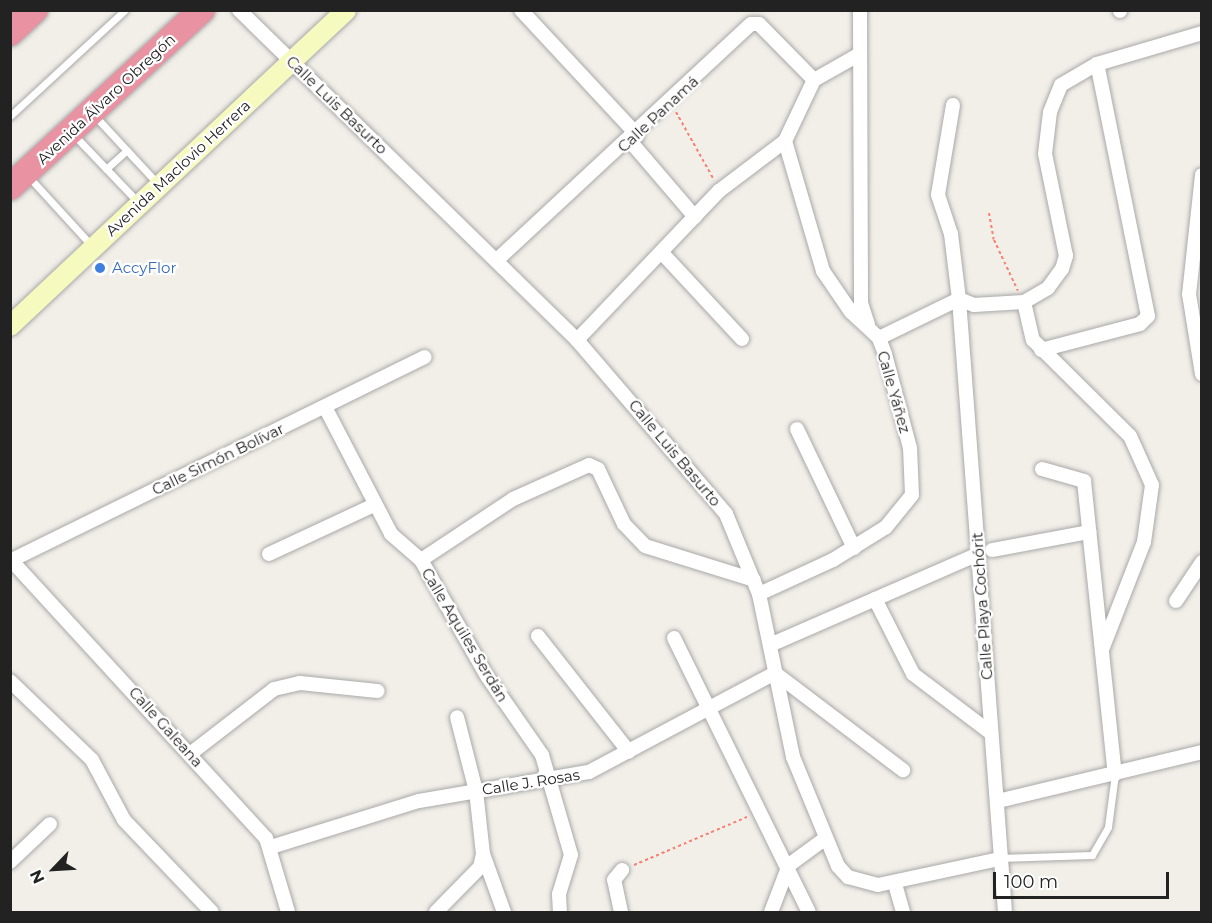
<!DOCTYPE html>
<html>
<head>
<meta charset="utf-8">
<style>
  body { margin:0 }
  #map { position:relative; width:1212px; height:923px; overflow:hidden; background:#f2efe9; font-family:Montserrat,sans-serif }
  div>[style] { position:absolute }
  .path>* { height:2px; margin-top:-1px; transform-origin:0; background:repeating-linear-gradient(90deg,#fa8072 0 3px,transparent 0 6px) }
  .roads { filter:drop-shadow(0 0 2px #a9a9a9) drop-shadow(0 0 2px #a9a9a9) }
  .lane>* { height:7px; margin:-3.5px; padding:0 3.5px; transform-origin:3.5px; border-radius:3.5px; background:#fff }
  .street>* { height:14px; margin:-7px; padding:0 7px; transform-origin:7px; border-radius:7px; background:#fff }
  .secondary>* { height:20px; margin:-10px; padding:0 10px; transform-origin:10px; border-radius:10px; background:#f7fabf }
  .highway>* { height:26px; margin:-13px; padding:0 13px; transform-origin:13px; border-radius:13px; background:#e892a2 }
  .dots>* { width:16px; height:16px; translate:-50% -50%; box-sizing:border-box; border:3px solid #fff; border-radius:50% }
  span { translate:-50% -50%; white-space:nowrap; text-align:center; line-height:1.15; -webkit-text-stroke:4.5px #fff; paint-order:stroke }
  .street-label { font-size:15px; color:#222 }
  .shop-label { font-size:15px; color:#366cbe }
  .left { translate:0 -50%; text-align:left }
  .frame { position:absolute; inset:0; border:12px solid #222; pointer-events:none }
  .north { position:absolute; left:24px; top:839px; width:60px; height:60px; -webkit-text-stroke:4px #fff; paint-order:stroke; rotate:245deg; font-size:16px; font-weight:700; line-height:24px; text-align:center; color:#222 }
  .north::after { content:''; display:block; margin:auto; width:21px; height:27px; background:#222; clip-path:polygon(50% 0,100% 100%,50% 72%,0 100%) }
  .scale { position:absolute; left:993px; top:872px; width:176px; height:27px; box-sizing:border-box; border:3px solid #222; border-top:0; padding-left:8px; font-size:18px; line-height:21px; white-space:nowrap; color:#222; -webkit-text-stroke:4px #fff; paint-order:stroke }
</style>
</head>
<body>
<div id="map">
  <div class="path">
    <div style="left:676px;top:112px;width:78px;rotate:60.8deg"></div>
    <div style="left:989px;top:213px;width:27px;rotate:80deg"></div>
    <div style="left:994px;top:240px;width:56px;rotate:64.8deg"></div>
    <div style="left:634px;top:865px;width:123px;rotate:-23deg"></div>
  </div>
  <div class="roads">
    <div class="lane">
      <div style="left:94px;top:115px;width:94px;rotate:47.2deg"></div>
      <div style="left:10px;top:116px;width:156px;rotate:-42.7deg"></div>
      <div style="left:73px;top:134px;width:94px;rotate:46.3deg"></div>
      <div style="left:106px;top:169px;width:28px;rotate:-42deg"></div>
      <div style="left:28px;top:176px;width:93px;rotate:47.6deg"></div>
      <div style="left:999px;top:858px;width:93px;rotate:-1.8deg"></div>
      <div style="left:1092px;top:855px;width:32px;rotate:-60deg"></div>
      <div style="left:1108px;top:827px;width:53px;rotate:-82.5deg"></div>
    </div>
    <div class="street">
      <div style="left:239px;top:10px;width:472px;rotate:44.3deg"></div>
      <div style="left:577px;top:340px;width:229px;rotate:49.4deg"></div>
      <div style="left:726px;top:514px;width:87px;rotate:67.6deg"></div>
      <div style="left:759px;top:594px;width:167px;rotate:78.2deg"></div>
      <div style="left:793px;top:757px;width:118px;rotate:67.6deg"></div>
      <div style="left:838px;top:866px;width:15px;rotate:48deg"></div>
      <div style="left:848px;top:877px;width:31px;rotate:15deg"></div>
      <div style="left:878px;top:885px;width:124px;rotate:-12.1deg"></div>
      <div style="left:521px;top:10px;width:171px;rotate:47.1deg"></div>
      <div style="left:860px;top:10px;width:293px;rotate:89.8deg"></div>
      <div style="left:861px;top:303px;width:23px;rotate:72deg"></div>
      <div style="left:1120px;top:10px;width:1px;rotate:90deg"></div>
      <div style="left:953px;top:105px;width:91px;rotate:99.5deg"></div>
      <div style="left:938px;top:195px;width:41px;rotate:71.6deg"></div>
      <div style="left:951px;top:234px;width:65px;rotate:83deg"></div>
      <div style="left:959px;top:299px;width:615px;rotate:85.71deg"></div>
      <div style="left:630px;top:141px;width:100px;rotate:49.5deg"></div>
      <div style="left:1202px;top:175px;width:120px;rotate:96.2deg"></div>
      <div style="left:1189px;top:294px;width:81px;rotate:80.8deg"></div>
      <div style="left:663px;top:254px;width:116px;rotate:47.1deg"></div>
      <div style="left:498px;top:259px;width:345px;rotate:-42.9deg"></div>
      <div style="left:751px;top:24px;width:8px"></div>
      <div style="left:759px;top:24px;width:78px;rotate:45.5deg"></div>
      <div style="left:959px;top:299px;width:16px;rotate:22deg"></div>
      <div style="left:974px;top:305px;width:50px;rotate:-3.4deg"></div>
      <div style="left:1024px;top:302px;width:28px;rotate:-30deg"></div>
      <div style="left:1048px;top:288px;width:24px;rotate:-54deg"></div>
      <div style="left:1062px;top:269px;width:14px;rotate:-73deg"></div>
      <div style="left:1066px;top:256px;width:104px;rotate:-101.6deg"></div>
      <div style="left:1045px;top:154px;width:42px;rotate:-83.2deg"></div>
      <div style="left:1050px;top:112px;width:29px;rotate:-68deg"></div>
      <div style="left:1061px;top:85px;width:42px;rotate:-30.3deg"></div>
      <div style="left:1097px;top:64px;width:109px;rotate:-16.4deg"></div>
      <div style="left:1024px;top:302px;width:39px;rotate:77deg"></div>
      <div style="left:1033px;top:340px;width:136px;rotate:44.7deg"></div>
      <div style="left:1130px;top:436px;width:54px;rotate:65.8deg"></div>
      <div style="left:1152px;top:485px;width:58px;rotate:98deg"></div>
      <div style="left:1144px;top:542px;width:116px;rotate:111.3deg"></div>
      <div style="left:879px;top:338px;width:89px;rotate:-26deg"></div>
      <div style="left:577px;top:340px;width:206px;rotate:-46.4deg"></div>
      <div style="left:719px;top:191px;width:83px;rotate:-37.1deg"></div>
      <div style="left:1041px;top:350px;width:102px;rotate:-14.7deg"></div>
      <div style="left:1140px;top:324px;width:11px;rotate:-45deg"></div>
      <div style="left:1148px;top:316px;width:257px;rotate:-101.4deg"></div>
      <div style="left:325px;top:407px;width:143px;rotate:62.5deg"></div>
      <div style="left:391px;top:534px;width:40px;rotate:41deg"></div>
      <div style="left:421px;top:560px;width:133px;rotate:60.4deg"></div>
      <div style="left:487px;top:676px;width:96px;rotate:55.2deg"></div>
      <div style="left:542px;top:755px;width:104px;rotate:73.8deg"></div>
      <div style="left:571px;top:855px;width:41px;rotate:107.1deg"></div>
      <div style="left:559px;top:894px;width:18px;rotate:87deg"></div>
      <div style="left:797px;top:429px;width:132px;rotate:64.4deg"></div>
      <div style="left:1042px;top:469px;width:44px;rotate:15.9deg"></div>
      <div style="left:1084px;top:481px;width:295px;rotate:84deg"></div>
      <div style="left:992px;top:550px;width:99px;rotate:-10.5deg"></div>
      <div style="left:269px;top:554px;width:116px;rotate:-25deg"></div>
      <div style="left:11px;top:560px;width:377px;rotate:47.5deg"></div>
      <div style="left:266px;top:838px;width:77px;rotate:73.4deg"></div>
      <div style="left:421px;top:560px;width:110px;rotate:-33.5deg"></div>
      <div style="left:513px;top:499px;width:83px;rotate:-24.1deg"></div>
      <div style="left:589px;top:465px;width:10px;rotate:24deg"></div>
      <div style="left:598px;top:469px;width:61px;rotate:64.7deg"></div>
      <div style="left:624px;top:524px;width:30px;rotate:46deg"></div>
      <div style="left:645px;top:546px;width:114px;rotate:17.3deg"></div>
      <div style="left:10px;top:561px;width:462px;rotate:-26.2deg"></div>
      <div style="left:759px;top:594px;width:81px;rotate:-24.7deg"></div>
      <div style="left:833px;top:560px;width:62px;rotate:-31.9deg"></div>
      <div style="left:886px;top:527px;width:41px;rotate:-50.9deg"></div>
      <div style="left:912px;top:495px;width:47px;rotate:-92.4deg"></div>
      <div style="left:910px;top:448px;width:97px;rotate:-104.9deg"></div>
      <div style="left:885px;top:354px;width:17px;rotate:-111deg"></div>
      <div style="left:879px;top:338px;width:38px;rotate:-137deg"></div>
      <div style="left:851px;top:312px;width:50px;rotate:-124.3deg"></div>
      <div style="left:823px;top:271px;width:135px;rotate:-106.3deg"></div>
      <div style="left:785px;top:141px;width:68px;rotate:-64.6deg"></div>
      <div style="left:814px;top:80px;width:53px;rotate:-29.5deg"></div>
      <div style="left:875px;top:599px;width:84px;rotate:63.1deg"></div>
      <div style="left:913px;top:674px;width:98px;rotate:37.1deg"></div>
      <div style="left:1176px;top:601px;width:47px;rotate:-56.3deg"></div>
      <div style="left:538px;top:636px;width:147px;rotate:51.9deg"></div>
      <div style="left:674px;top:638px;width:305px;rotate:63.8deg"></div>
      <div style="left:770px;top:645px;width:227px;rotate:-23.6deg"></div>
      <div style="left:10px;top:681px;width:114px;rotate:43.9deg"></div>
      <div style="left:92px;top:760px;width:68px;rotate:61.9deg"></div>
      <div style="left:124px;top:820px;width:127px;rotate:46.3deg"></div>
      <div style="left:190px;top:754px;width:106px;rotate:-37.7deg"></div>
      <div style="left:274px;top:689px;width:27px;rotate:-13deg"></div>
      <div style="left:300px;top:683px;width:78px;rotate:5.9deg"></div>
      <div style="left:998px;top:801px;width:210px;rotate:-13.5deg"></div>
      <div style="left:271px;top:847px;width:155px;rotate:-17.3deg"></div>
      <div style="left:419px;top:801px;width:172px;rotate:-9.7deg"></div>
      <div style="left:589px;top:772px;width:211px;rotate:-28deg"></div>
      <div style="left:775px;top:673px;width:161px;rotate:37.2deg"></div>
      <div style="left:483px;top:854px;width:62px;rotate:70.1deg"></div>
      <div style="left:10px;top:862px;width:55px;rotate:-43.5deg"></div>
      <div style="left:895px;top:884px;width:29px;rotate:74deg"></div>
      <div style="left:436px;top:912px;width:63px;rotate:-45.6deg"></div>
      <div style="left:480px;top:867px;width:13px;rotate:-77deg"></div>
      <div style="left:483px;top:854px;width:63px;rotate:-96.3deg"></div>
      <div style="left:476px;top:791px;width:76px;rotate:-104.4deg"></div>
      <div style="left:621px;top:912px;width:33px;rotate:-102deg"></div>
      <div style="left:614px;top:880px;width:13px;rotate:-51deg"></div>
      <div style="left:771px;top:912px;width:50px;rotate:-69deg"></div>
      <div style="left:789px;top:865px;width:42px;rotate:-36.3deg"></div>
    </div>
    <div class="secondary">
      <div style="left:10px;top:326px;width:461px;rotate:-43.2deg"></div>
    </div>
    <div class="highway">
      <div style="left:10px;top:33px;width:34px;rotate:-43deg"></div>
      <div style="left:10px;top:187px;width:261px;rotate:-42.7deg"></div>
    </div>
  </div>
  <div class="dots">
    <div style="left:100px;top:268px;background:#3f7fe0"></div>
  </div>
  <div class="street-label">
    <span style="left:106px;top:99px;rotate:-43deg">Avenida Álvaro Obregón</span>
    <span style="left:337px;top:105px;rotate:44deg">Calle Luis Basurto</span>
    <span style="left:658px;top:114px;rotate:-43deg">Calle Panamá</span>
    <span style="left:178px;top:168px;rotate:-43deg">Avenida Maclovio Herrera</span>
    <span style="left:894px;top:392px;rotate:74deg">Calle Yáñez</span>
    <span style="left:675px;top:453px;rotate:50deg">Calle Luis Basurto</span>
    <span style="left:218px;top:459px;rotate:-26deg">Calle Simón Bolívar</span>
    <span style="left:982px;top:606px;rotate:-94deg">Calle Playa Cochórit</span>
    <span style="left:465px;top:635px;rotate:59deg">Calle Aquiles Serdán</span>
    <span style="left:166px;top:727px;rotate:48deg">Calle Galeana</span>
    <span style="left:531px;top:782px;rotate:-9deg">Calle J. Rosas</span>
  </div>
  <div class="shop-label">
    <span class="left" style="left:112px;top:268px">AccyFlor</span>
  </div>
  <div class="frame"></div>
  <div class="north">N</div>
  <div class="scale">100 m</div>
</div>
</body>
</html>
